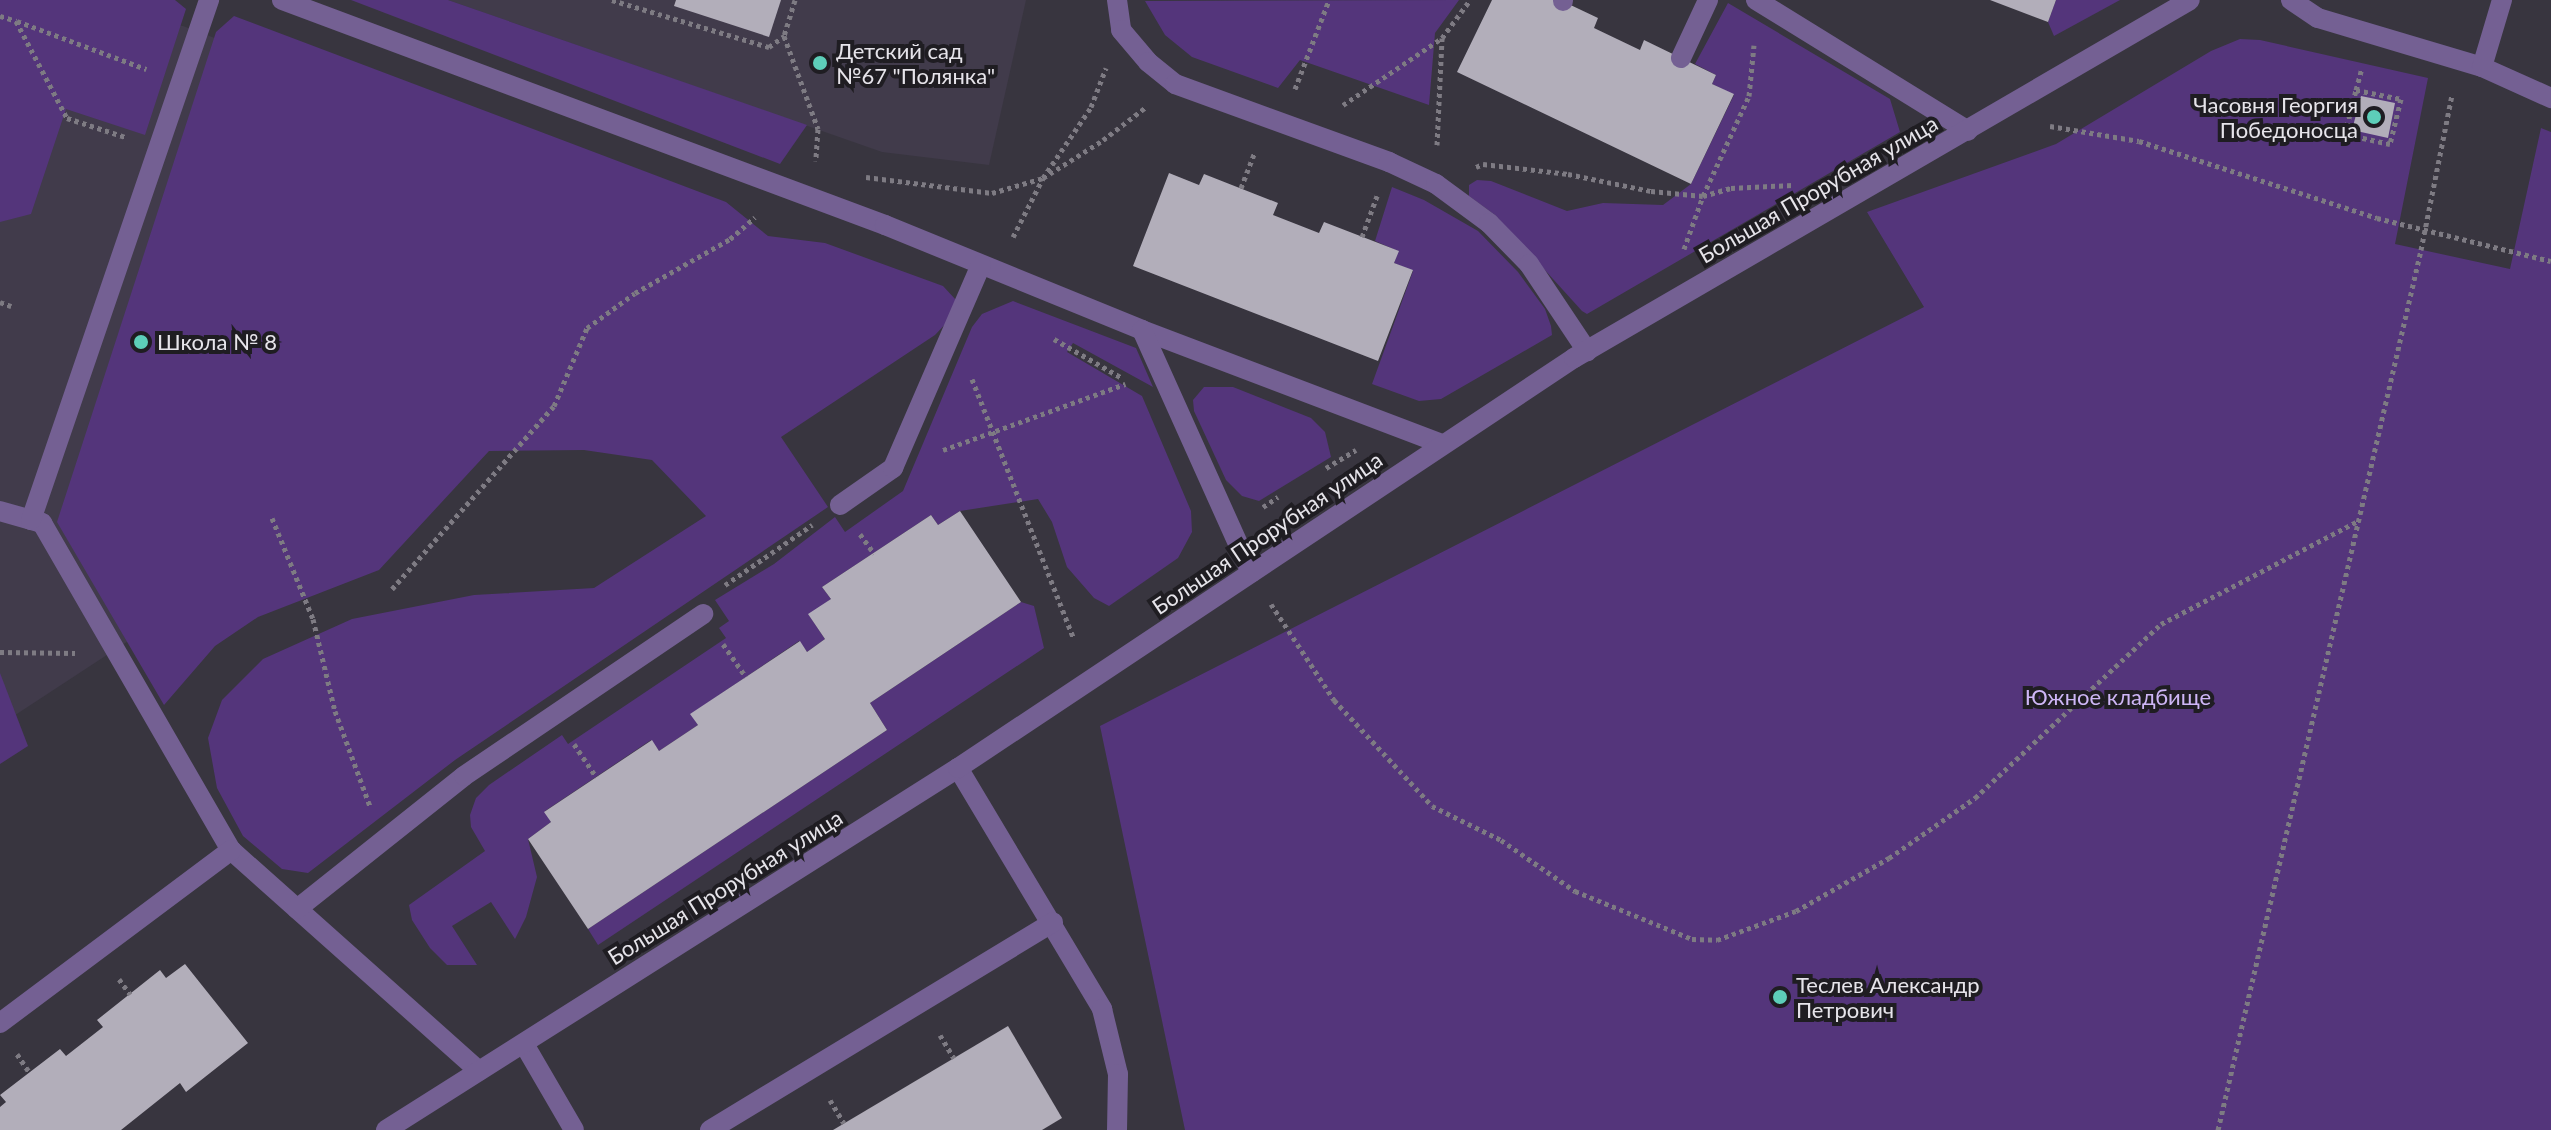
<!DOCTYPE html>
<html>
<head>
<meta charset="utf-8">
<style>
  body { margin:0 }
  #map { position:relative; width:2551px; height:1130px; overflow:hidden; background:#38353f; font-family:Lato,sans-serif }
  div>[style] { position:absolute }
  .built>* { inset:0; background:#413b4b }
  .green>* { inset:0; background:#54357b }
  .building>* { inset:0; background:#b2aeba }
  .path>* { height:5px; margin-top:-2.5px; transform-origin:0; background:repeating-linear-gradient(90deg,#7e7b83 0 4px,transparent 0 8px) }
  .minor>* { height:20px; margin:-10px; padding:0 10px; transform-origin:10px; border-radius:10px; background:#746093 }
  .dots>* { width:22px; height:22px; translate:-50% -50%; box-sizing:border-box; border:4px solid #1f1d22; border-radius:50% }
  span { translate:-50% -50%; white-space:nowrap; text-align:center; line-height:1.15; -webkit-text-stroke:8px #1f1d22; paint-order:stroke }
  .poi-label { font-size:22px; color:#e6e4ea }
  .left { translate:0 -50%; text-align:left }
  .right { translate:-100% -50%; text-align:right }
  .street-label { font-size:22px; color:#e6e4ea }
  .park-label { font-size:22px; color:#ceb6f6 }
</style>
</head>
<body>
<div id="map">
  <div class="built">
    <div style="clip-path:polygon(0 0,183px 26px,360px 93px,203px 592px,0 725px)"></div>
    <div style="clip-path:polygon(448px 0,1026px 0,989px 165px,882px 152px)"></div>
  </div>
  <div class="green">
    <div style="clip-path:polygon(0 0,175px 0,186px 9px,145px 135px,66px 109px,31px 214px,0 222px)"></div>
    <div style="clip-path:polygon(351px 0,448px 0,807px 125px,780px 164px)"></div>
    <div style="clip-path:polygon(1459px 0,1435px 33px,1429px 105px,1300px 60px,1278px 88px,1192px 57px,1165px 35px,1145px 1px)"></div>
    <div style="clip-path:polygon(2056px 0,2120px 0,2054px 36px,2048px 22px)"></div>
    <div style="clip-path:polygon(1728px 3px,1890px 99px,1900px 132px,1587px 314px,1582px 311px,1495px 215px,1469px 196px,1469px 185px,1477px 180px,1491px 181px,1567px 211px,1603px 203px,1663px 205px,1691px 184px,1734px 95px,1712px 84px,1716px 75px,1695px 64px)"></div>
    <div style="clip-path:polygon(234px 16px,726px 202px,768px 236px,825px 243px,943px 286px,956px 300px,951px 318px,935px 335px,781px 437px,828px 507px,455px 760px,308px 873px,282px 869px,243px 836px,217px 788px,208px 738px,222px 700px,263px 659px,352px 619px,474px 595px,594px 588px,706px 516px,652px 460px,584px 450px,489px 451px,379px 570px,258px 617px,215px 646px,164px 705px,57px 522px,216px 32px)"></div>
    <div style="clip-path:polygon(2240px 39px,2260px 40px,2428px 78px,2395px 244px,2510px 269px,2541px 128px,2551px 132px,2551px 1130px,1185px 1130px,1100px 726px,1924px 307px,1867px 212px,2056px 144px,2211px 51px)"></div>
    <div style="clip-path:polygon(1392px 187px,1424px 200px,1478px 231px,1518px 272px,1545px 309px,1551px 326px,1552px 335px,1441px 399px,1419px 401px,1372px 384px,1413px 271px,1394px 263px,1398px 251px,1375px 241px)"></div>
    <div style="clip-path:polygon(1013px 301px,1136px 348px,1153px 387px,1073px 343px,1067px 352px,1142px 396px,1191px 511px,1192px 532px,1178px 558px,1109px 606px,1094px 598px,1067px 567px,1052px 522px,1038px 499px,960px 511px,938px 525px,931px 515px,822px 587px,831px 599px,809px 615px,825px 639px,807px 652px,799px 641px,691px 714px,698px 725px,659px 751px,651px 740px,545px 811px,551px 822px,528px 839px,537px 877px,526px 917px,515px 939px,491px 902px,452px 926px,477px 965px,447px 965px,430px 948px,412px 920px,409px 905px,485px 851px,471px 827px,470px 815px,476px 798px,489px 785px,562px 735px,568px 744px,726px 638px,719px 628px,729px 621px,715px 600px,774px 564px,835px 517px,845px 532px,903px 491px,972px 327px,982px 314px)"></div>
    <div style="clip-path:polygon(1204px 387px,1233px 387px,1311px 418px,1325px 432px,1331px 457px,1259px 501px,1242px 496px,1226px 480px,1194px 411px,1193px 400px)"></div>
    <div style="clip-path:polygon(1021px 602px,1034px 606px,1044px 648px,598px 945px,588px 929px,887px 730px,870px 703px)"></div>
    <div style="clip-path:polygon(0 673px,28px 746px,0 764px)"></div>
  </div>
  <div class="building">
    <div style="clip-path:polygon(676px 0,781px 0,769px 37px,674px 6px)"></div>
    <div style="clip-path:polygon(1492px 0,1560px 0,1598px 18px,1594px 28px,1640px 50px,1644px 40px,1716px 75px,1712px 84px,1734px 94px,1691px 184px,1457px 72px)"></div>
    <div style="clip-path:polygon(1990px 0,2056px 0,2048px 22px)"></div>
    <div style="clip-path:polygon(2361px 96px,2395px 103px,2388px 138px,2352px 130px)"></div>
    <div style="clip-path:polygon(1169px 173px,1199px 185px,1204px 174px,1278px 203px,1273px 215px,1319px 233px,1324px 222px,1399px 251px,1394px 263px,1413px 270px,1378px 361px,1133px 266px)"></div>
    <div style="clip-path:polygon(960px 511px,1021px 602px,870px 703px,887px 730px,588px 929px,528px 839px,551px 822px,544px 812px,652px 740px,659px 751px,698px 725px,690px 714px,800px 641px,807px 652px,825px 639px,808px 614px,831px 599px,822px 587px,931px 515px,938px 525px)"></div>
    <div style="clip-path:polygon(185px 964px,248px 1043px,186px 1092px,180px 1083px,121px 1130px,0 1130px,0 1107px,6px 1102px,0 1095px,60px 1049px,66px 1056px,103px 1027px,97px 1020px,160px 970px,166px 978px)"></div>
    <div style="clip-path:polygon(1008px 1026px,1062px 1118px,1042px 1130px,833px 1130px)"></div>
  </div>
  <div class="path">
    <div style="left:612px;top:0;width:164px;rotate:16.7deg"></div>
    <div style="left:769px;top:47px;width:19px;rotate:-36deg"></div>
    <div style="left:795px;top:0;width:38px;rotate:107deg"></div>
    <div style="left:784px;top:36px;width:99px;rotate:69.9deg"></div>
    <div style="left:818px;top:129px;width:32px;rotate:94deg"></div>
    <div style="left:0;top:16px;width:17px;rotate:17deg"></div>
    <div style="left:16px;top:21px;width:110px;rotate:62.3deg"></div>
    <div style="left:67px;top:118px;width:61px;rotate:18.1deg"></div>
    <div style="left:17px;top:21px;width:138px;rotate:20.4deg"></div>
    <div style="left:1295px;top:89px;width:95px;rotate:-69.1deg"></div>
    <div style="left:2356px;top:90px;width:46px;rotate:11.3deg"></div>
    <div style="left:2401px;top:99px;width:46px;rotate:103.7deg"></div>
    <div style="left:2390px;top:144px;width:46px;rotate:-167.5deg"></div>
    <div style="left:2345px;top:134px;width:45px;rotate:-76deg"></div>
    <div style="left:2356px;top:90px;width:23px;rotate:-75deg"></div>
    <div style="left:1343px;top:105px;width:120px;rotate:-34.1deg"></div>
    <div style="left:1442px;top:38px;width:47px;rotate:-53.6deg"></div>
    <div style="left:2050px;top:126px;width:90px;rotate:9.6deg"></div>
    <div style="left:2139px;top:141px;width:250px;rotate:17.9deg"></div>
    <div style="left:2377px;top:218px;width:179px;rotate:13.9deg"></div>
    <div style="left:1437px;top:145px;width:107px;rotate:-87.3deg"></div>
    <div style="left:1476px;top:167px;width:8px;rotate:-23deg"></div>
    <div style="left:1483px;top:164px;width:86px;rotate:6.7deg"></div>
    <div style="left:1568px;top:174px;width:85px;rotate:11.6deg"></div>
    <div style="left:1651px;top:191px;width:52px;rotate:5.5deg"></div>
    <div style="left:1703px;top:196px;width:29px;rotate:-16deg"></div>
    <div style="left:1731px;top:188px;width:62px;rotate:-2.8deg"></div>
    <div style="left:866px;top:177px;width:127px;rotate:7.2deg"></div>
    <div style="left:992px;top:193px;width:53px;rotate:-16.4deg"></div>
    <div style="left:1043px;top:178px;width:71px;rotate:-32.3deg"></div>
    <div style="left:1103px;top:140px;width:54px;rotate:-37.5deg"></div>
    <div style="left:1241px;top:188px;width:39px;rotate:-69deg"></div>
    <div style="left:1013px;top:237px;width:66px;rotate:-63deg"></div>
    <div style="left:1043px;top:178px;width:86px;rotate:-55.9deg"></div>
    <div style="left:1091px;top:107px;width:42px;rotate:-69deg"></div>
    <div style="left:1362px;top:237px;width:44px;rotate:-69.9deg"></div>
    <div style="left:1684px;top:249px;width:56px;rotate:-70.3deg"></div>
    <div style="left:1703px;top:196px;width:110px;rotate:-65.3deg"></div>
    <div style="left:1749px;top:96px;width:51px;rotate:-84.4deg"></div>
    <div style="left:0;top:302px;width:12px;rotate:20deg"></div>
    <div style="left:1054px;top:339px;width:78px;rotate:29.8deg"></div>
    <div style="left:972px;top:379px;width:279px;rotate:68.6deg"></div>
    <div style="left:943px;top:450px;width:194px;rotate:-19.9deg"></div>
    <div style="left:1326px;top:468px;width:35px;rotate:-31deg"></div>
    <div style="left:1263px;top:507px;width:18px;rotate:-34deg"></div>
    <div style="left:272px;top:518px;width:109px;rotate:67.9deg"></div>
    <div style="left:313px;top:619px;width:95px;rotate:76.6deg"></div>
    <div style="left:335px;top:711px;width:101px;rotate:69.8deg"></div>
    <div style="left:860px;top:534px;width:24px;rotate:54deg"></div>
    <div style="left:725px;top:585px;width:106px;rotate:-34.6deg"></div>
    <div style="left:392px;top:589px;width:244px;rotate:-48.5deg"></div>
    <div style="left:554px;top:406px;width:85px;rotate:-67.1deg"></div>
    <div style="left:587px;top:328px;width:59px;rotate:-36.1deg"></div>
    <div style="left:635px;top:293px;width:109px;rotate:-29.6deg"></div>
    <div style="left:730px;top:239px;width:33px;rotate:-41deg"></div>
    <div style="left:1271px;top:604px;width:115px;rotate:56.7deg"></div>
    <div style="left:1334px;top:700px;width:144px;rotate:47.2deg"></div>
    <div style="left:1432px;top:806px;width:77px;rotate:26.2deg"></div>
    <div style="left:1501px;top:840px;width:90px;rotate:34.6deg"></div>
    <div style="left:1575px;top:891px;width:126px;rotate:22.3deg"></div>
    <div style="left:1692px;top:939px;width:25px;rotate:2deg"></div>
    <div style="left:1717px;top:940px;width:84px;rotate:-20.2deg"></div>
    <div style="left:1796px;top:911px;width:107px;rotate:-29.7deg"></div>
    <div style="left:1889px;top:858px;width:105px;rotate:-34.9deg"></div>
    <div style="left:1975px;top:798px;width:255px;rotate:-43.1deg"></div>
    <div style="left:2161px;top:624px;width:222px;rotate:-27.6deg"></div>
    <div style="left:723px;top:644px;width:40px;rotate:55.1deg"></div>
    <div style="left:0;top:652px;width:75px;rotate:0.8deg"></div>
    <div style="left:574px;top:744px;width:40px;rotate:56deg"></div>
    <div style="left:119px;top:979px;width:19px;rotate:54deg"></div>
    <div style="left:940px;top:1035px;width:27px;rotate:59deg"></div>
    <div style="left:17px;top:1054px;width:22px;rotate:56deg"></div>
    <div style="left:830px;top:1100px;width:27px;rotate:59deg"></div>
    <div style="left:2218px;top:1130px;width:903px;rotate:-77.01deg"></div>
    <div style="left:2421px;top:250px;width:158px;rotate:-78.7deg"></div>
  </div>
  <div class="minor">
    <div style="left:282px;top:0;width:644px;rotate:20.46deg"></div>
    <div style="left:885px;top:225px;width:278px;rotate:22.2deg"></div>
    <div style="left:1142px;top:330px;width:321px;rotate:20.8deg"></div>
    <div style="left:1117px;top:0;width:30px;rotate:82deg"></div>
    <div style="left:1121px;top:30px;width:42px;rotate:49.8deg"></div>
    <div style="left:1148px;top:62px;width:35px;rotate:39deg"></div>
    <div style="left:1175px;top:84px;width:228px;rotate:20deg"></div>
    <div style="left:1389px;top:162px;width:52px;rotate:25.1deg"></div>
    <div style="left:1436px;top:184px;width:66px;rotate:36.3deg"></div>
    <div style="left:1489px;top:223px;width:57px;rotate:45.7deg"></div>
    <div style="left:1529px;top:264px;width:105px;rotate:56.3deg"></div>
    <div style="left:1756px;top:0;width:249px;rotate:31.7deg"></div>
    <div style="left:2291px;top:0;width:32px;rotate:34deg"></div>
    <div style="left:2318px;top:18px;width:171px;rotate:16.6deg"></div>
    <div style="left:2482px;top:67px;width:76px;rotate:24.2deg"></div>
    <div style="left:1563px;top:1px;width:1px;rotate:-90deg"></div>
    <div style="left:1681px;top:58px;width:64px;rotate:-65deg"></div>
    <div style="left:2482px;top:67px;width:70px;rotate:-73.4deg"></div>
    <div style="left:1142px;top:330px;width:266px;rotate:65.8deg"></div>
    <div style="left:840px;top:505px;width:65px;rotate:-34.9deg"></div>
    <div style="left:893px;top:468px;width:221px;rotate:-66.6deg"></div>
    <div style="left:0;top:511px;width:44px;rotate:15.9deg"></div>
    <div style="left:42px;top:523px;width:378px;rotate:60deg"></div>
    <div style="left:231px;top:850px;width:332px;rotate:41.7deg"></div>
    <div style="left:31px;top:520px;width:550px;rotate:-71.1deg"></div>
    <div style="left:958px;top:768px;width:281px;rotate:59.1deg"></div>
    <div style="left:1102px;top:1009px;width:67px;rotate:76.2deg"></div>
    <div style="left:1118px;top:1074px;width:56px;rotate:91deg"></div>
    <div style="left:297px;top:909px;width:213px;rotate:-38.5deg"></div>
    <div style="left:464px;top:776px;width:289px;rotate:-34.1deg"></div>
    <div style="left:0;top:1023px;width:289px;rotate:-36.8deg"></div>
    <div style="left:524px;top:1044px;width:99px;rotate:59.8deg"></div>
    <div style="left:386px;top:1130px;width:677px;rotate:-32.33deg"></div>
    <div style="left:958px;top:768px;width:740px;rotate:-33.65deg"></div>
    <div style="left:1574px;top:358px;width:712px;rotate:-30.16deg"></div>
    <div style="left:710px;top:1130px;width:401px;rotate:-31.2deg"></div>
  </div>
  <div class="dots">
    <div style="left:820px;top:63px;background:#5dceb9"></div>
    <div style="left:2374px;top:117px;background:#5dceb9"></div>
    <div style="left:141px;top:342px;background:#5dceb9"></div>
    <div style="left:1780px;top:997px;background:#5dceb9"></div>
  </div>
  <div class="poi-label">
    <span class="left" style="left:836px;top:63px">Детский сад<br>№67 "Полянка"</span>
    <span class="right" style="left:2358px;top:117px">Часовня Георгия<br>Победоносца</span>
    <span class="left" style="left:157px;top:342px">Школа № 8</span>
    <span class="left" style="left:1796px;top:997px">Теслев Александр<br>Петрович</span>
  </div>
  <div class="street-label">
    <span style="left:1818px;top:189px;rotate:-30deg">Большая Прорубная улица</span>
    <span style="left:1267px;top:533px;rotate:-34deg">Большая Прорубная улица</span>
    <span style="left:725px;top:887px;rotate:-32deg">Большая Прорубная улица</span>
  </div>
  <div class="park-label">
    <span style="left:2118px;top:697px">Южное кладбище</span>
  </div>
</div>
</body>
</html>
